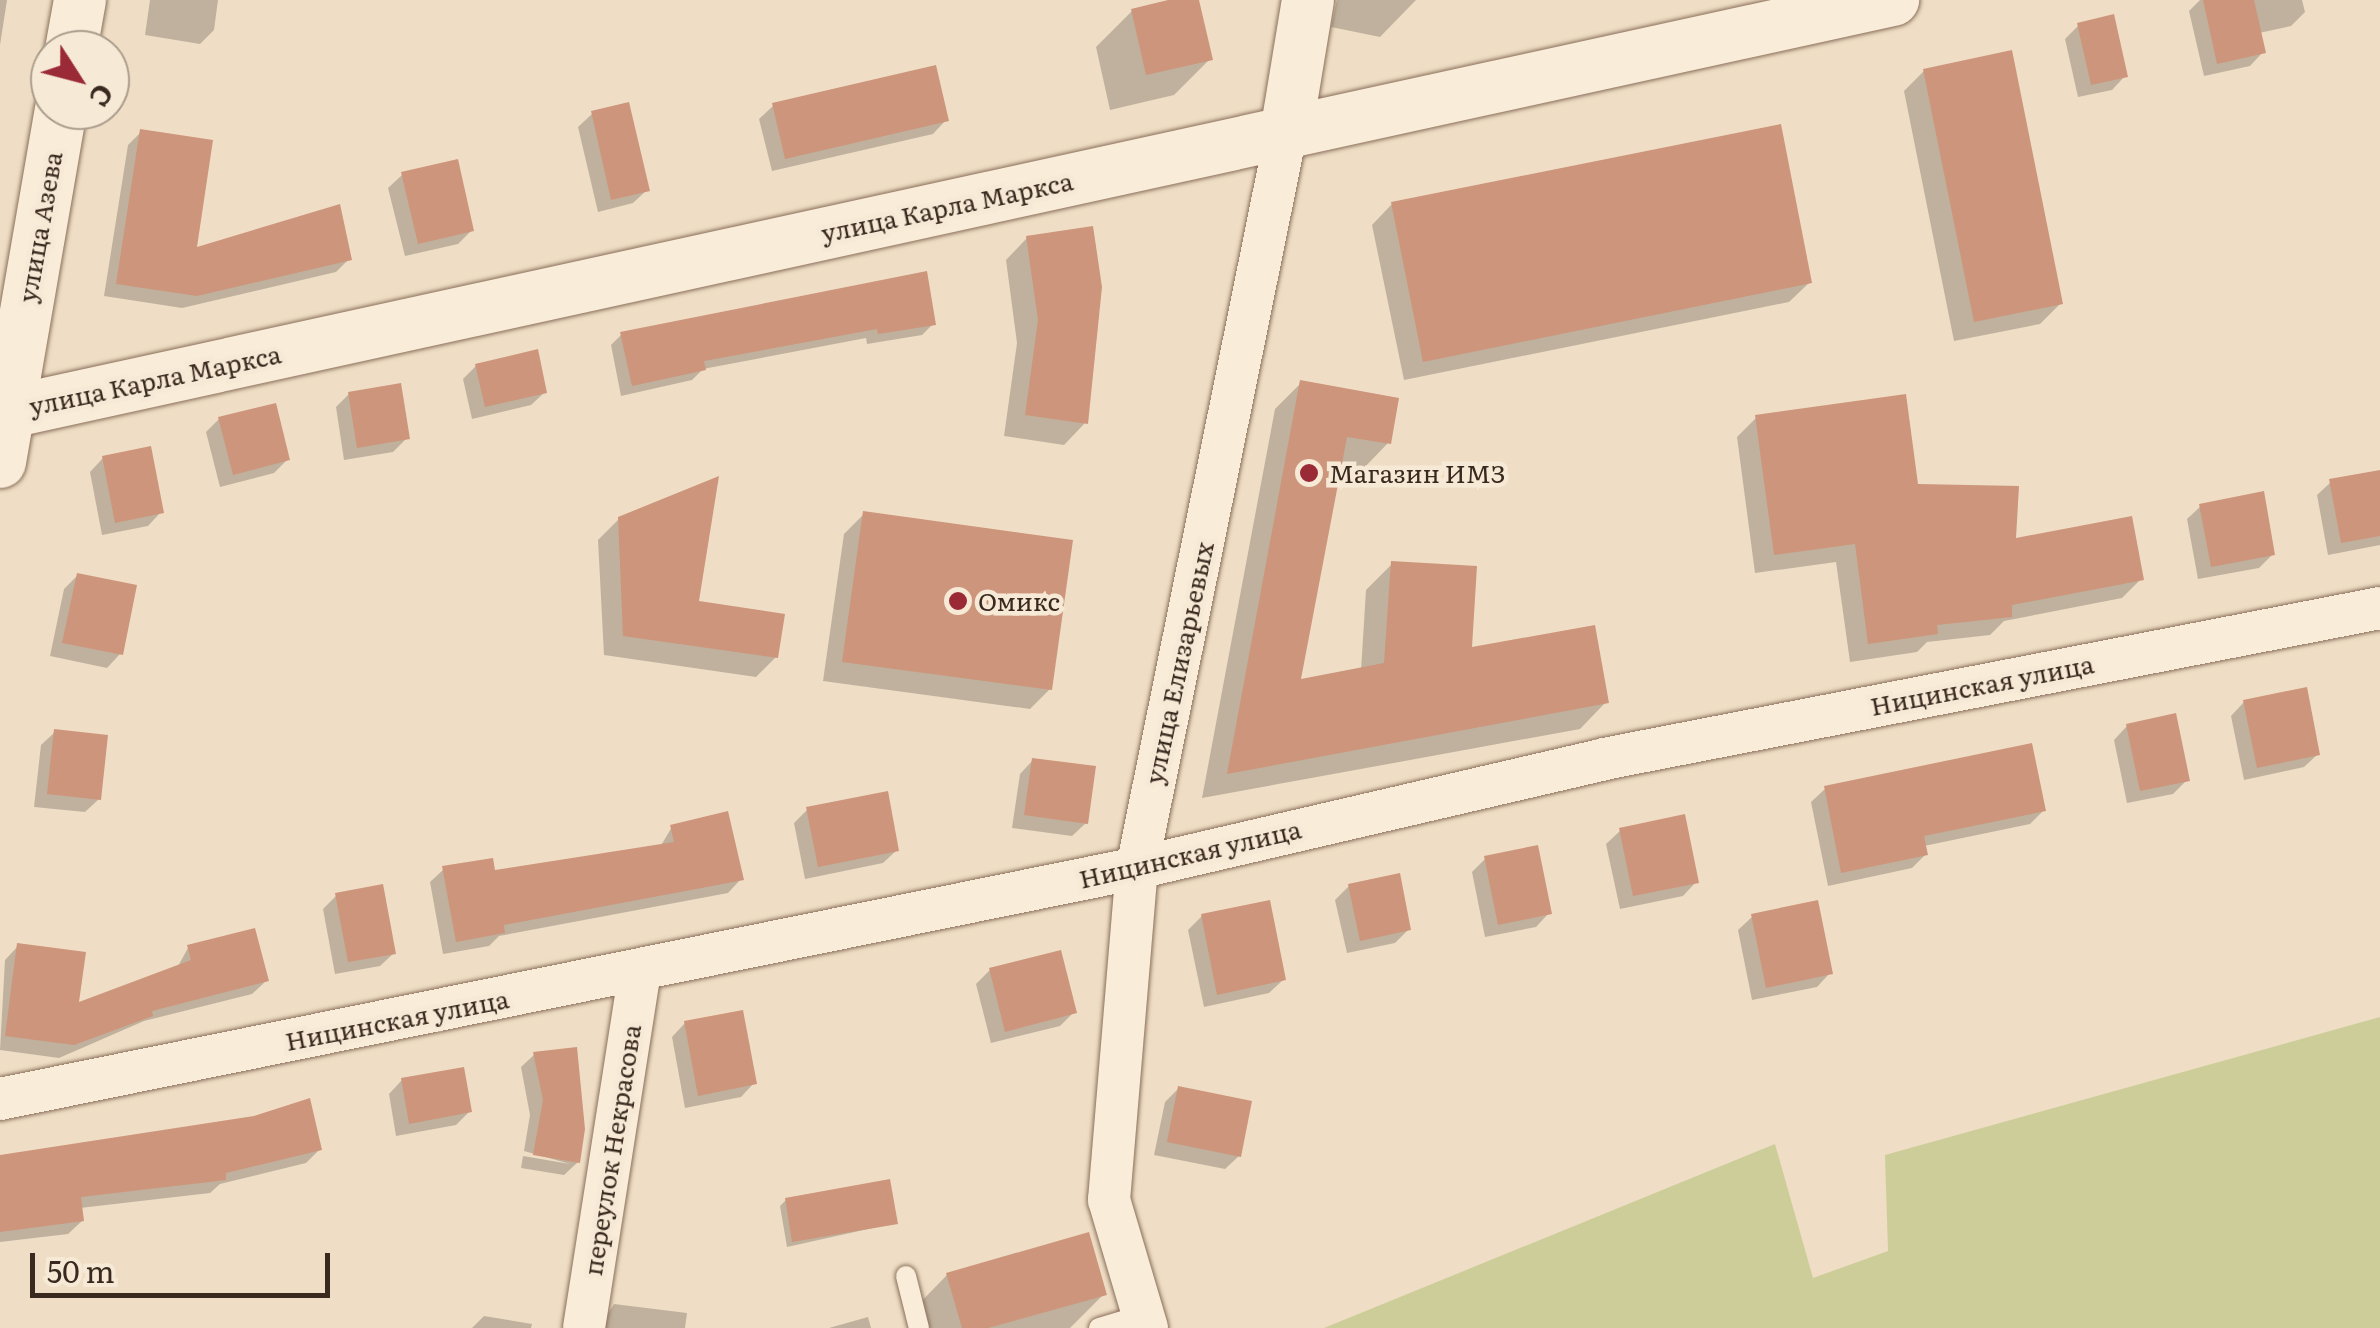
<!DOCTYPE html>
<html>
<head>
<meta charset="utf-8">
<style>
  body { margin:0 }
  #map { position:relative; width:2380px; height:1328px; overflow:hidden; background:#efdec5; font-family:Literata,serif }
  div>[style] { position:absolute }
  .green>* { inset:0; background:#cccd99 }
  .shadow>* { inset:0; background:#0003 }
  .building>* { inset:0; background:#cd957b }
  .roads { filter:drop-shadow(0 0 2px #8a6f5b) drop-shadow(0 0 2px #8a6f5b) }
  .service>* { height:20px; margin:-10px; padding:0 10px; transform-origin:10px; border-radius:10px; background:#f9ecd9 }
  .minor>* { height:42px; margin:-21px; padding:0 21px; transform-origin:21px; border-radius:21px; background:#f9ecd9 }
  .tertiary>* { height:52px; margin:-26px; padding:0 26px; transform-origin:26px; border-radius:26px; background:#f9ecd9 }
  .dots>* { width:28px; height:28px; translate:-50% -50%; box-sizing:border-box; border:5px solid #f6e9d5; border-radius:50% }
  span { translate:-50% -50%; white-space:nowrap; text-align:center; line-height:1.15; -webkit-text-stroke:9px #f6e9d5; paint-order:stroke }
  .street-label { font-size:25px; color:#3a291f }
  .poi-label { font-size:25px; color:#3a291f }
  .left { translate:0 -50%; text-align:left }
  .north { position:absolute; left:30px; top:30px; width:100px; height:100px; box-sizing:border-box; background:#f6e9d5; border:2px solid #ab9c8c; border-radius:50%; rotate:126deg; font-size:28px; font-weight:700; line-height:40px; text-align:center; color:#3a291f }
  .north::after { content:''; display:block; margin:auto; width:35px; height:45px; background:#9a2a36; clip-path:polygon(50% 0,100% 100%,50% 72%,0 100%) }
  .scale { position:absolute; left:30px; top:1253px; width:300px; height:45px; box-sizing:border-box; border:5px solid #3a291f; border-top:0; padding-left:12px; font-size:30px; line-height:35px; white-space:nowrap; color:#3a291f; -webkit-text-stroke:8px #f6e9d5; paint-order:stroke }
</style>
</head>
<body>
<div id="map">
  <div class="green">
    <div style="clip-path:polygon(2380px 1017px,2380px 1328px,1324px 1328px,1775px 1144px,1813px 1278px,1888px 1251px,1885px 1155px)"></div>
  </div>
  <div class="shadow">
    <div style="clip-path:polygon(0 0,7px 0,0 45px)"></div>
    <div style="clip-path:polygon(150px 0,218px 0,214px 30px,200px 44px,145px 35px)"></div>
    <div style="clip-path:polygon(1179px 0,1196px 0,1210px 59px,1174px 95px,1110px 110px,1096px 47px,1132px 11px)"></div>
    <div style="clip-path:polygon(1337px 0,1416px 0,1380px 37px,1331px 27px)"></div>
    <div style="clip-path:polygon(2200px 0,2302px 0,2305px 12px,2291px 26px,2259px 33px,2263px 52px,2250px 66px,2204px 76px,2189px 11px)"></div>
    <div style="clip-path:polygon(2079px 25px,2125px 76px,2112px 90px,2078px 97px,2065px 39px)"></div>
    <div style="clip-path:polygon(1924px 71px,2060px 304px,2040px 324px,1954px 341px,1904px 91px)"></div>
    <div style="clip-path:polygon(773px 106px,946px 120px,933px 134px,772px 171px,759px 119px)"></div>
    <div style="clip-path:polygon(592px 114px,647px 190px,633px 203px,598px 212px,578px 127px)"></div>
    <div style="clip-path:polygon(141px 132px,194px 250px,349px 259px,336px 272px,182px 308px,104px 296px,128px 145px)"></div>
    <div style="clip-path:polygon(402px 175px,472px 230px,458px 244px,405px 256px,388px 188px)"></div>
    <div style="clip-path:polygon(1392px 204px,1810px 282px,1789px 302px,1404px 380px,1372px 225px)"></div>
    <div style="clip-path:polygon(1027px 238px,1085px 423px,1064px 445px,1004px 436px,1017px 343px,1006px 260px)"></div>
    <div style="clip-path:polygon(933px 324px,922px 335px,867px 344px,866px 338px,703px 369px,692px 380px,621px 396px,611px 345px,622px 334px)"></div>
    <div style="clip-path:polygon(476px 366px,545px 392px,531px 405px,472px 419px,463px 379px)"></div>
    <div style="clip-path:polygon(1301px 383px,1388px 443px,1362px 470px,1339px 465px,1298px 682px,1361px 670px,1366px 590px,1392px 564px,1470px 650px,1606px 702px,1580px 729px,1202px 798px,1275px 409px)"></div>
    <div style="clip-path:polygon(349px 394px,407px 438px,393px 452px,344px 460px,336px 407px)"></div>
    <div style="clip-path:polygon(1756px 418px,1916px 486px,2013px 541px,2141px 579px,2122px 598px,2004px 621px,1990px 635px,1927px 642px,1917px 652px,1850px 662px,1836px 562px,1755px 573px,1737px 437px)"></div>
    <div style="clip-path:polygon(219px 419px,287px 460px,274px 473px,220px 487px,206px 432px)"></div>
    <div style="clip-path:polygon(103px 458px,161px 512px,148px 526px,102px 535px,90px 472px)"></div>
    <div style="clip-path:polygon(2380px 472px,2380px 545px,2328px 555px,2317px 495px,2331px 482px)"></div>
    <div style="clip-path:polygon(2201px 506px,2273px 554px,2259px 568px,2198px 579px,2187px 519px)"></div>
    <div style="clip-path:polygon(864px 514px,1050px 689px,1030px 709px,823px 681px,844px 534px)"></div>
    <div style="clip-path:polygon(619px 519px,696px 603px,776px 657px,756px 677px,604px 655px,598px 540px)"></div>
    <div style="clip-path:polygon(78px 575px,120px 654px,107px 668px,50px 656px,64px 589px)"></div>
    <div style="clip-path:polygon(2244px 702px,2318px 754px,2304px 767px,2244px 780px,2231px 716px)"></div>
    <div style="clip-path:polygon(2127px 726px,2187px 780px,2173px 794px,2127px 803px,2114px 740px)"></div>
    <div style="clip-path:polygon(55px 732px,99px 799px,85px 812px,34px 807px,41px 745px)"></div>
    <div style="clip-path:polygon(1033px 760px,1086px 823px,1072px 836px,1012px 828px,1020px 774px)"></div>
    <div style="clip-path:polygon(1825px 789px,2043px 811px,2030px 824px,1924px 846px,1925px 855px,1912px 868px,1828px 886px,1811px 802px)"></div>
    <div style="clip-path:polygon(807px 810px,897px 850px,883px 863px,805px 879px,794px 823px)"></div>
    <div style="clip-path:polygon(672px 827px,741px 879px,728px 893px,499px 936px,489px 946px,443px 954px,430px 882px,444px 869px,493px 873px,660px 847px)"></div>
    <div style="clip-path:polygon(1620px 831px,1696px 882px,1683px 896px,1620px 909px,1606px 844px)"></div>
    <div style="clip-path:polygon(1485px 859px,1549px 913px,1536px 927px,1485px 937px,1472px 872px)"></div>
    <div style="clip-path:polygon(1349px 886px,1409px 929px,1395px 943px,1347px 953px,1335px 900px)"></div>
    <div style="clip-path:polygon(337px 895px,394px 953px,380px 966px,335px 974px,323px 909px)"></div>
    <div style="clip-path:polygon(1202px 916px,1283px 980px,1269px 993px,1204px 1007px,1188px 930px)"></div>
    <div style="clip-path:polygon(1752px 917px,1830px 973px,1817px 987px,1752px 1000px,1738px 930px)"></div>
    <div style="clip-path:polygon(18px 946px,76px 1006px,177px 968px,188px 948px,266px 981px,252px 994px,144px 1021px,59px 1058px,0 1050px,5px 960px)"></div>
    <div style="clip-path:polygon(990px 970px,1074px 1012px,1060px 1026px,991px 1043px,976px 984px)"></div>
    <div style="clip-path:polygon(685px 1023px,754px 1083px,741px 1097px,685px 1108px,672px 1037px)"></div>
    <div style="clip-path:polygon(535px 1054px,578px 1162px,564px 1175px,521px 1168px,523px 1156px,570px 1164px,524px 1151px,530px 1115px,521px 1067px)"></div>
    <div style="clip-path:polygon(402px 1080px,469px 1112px,456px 1125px,396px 1136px,389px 1094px)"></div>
    <div style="clip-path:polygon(1178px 1089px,1239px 1156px,1225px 1169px,1154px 1155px,1165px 1102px)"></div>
    <div style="clip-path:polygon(319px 1150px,306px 1163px,220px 1184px,210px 1193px,80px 1208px,82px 1221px,68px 1234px,0 1242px,0 1157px)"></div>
    <div style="clip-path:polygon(786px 1200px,895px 1223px,787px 1247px,780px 1206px)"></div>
    <div style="clip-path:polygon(947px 1275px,1104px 1294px,1070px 1328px,916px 1328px,912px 1311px)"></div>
    <div style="clip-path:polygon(614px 1304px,687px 1313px,685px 1328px,599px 1328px)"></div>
    <div style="clip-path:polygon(484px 1316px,532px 1324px,531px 1328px,472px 1328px)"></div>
    <div style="clip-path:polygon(868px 1317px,871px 1328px,829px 1328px)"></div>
  </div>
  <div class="building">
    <div style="clip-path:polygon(1168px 0,1199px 0,1213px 60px,1146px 75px,1131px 9px)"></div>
    <div style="clip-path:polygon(2203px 0,2254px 0,2266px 53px,2217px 64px)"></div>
    <div style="clip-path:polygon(2114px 14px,2128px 77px,2091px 85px,2077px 23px)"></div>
    <div style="clip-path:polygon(2012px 50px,2063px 304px,1974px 322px,1923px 69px)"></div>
    <div style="clip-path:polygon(936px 65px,949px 121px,785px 159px,772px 103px)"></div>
    <div style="clip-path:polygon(629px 102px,650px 191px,611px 200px,591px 111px)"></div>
    <div style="clip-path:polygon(1781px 124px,1812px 283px,1423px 362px,1391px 202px)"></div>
    <div style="clip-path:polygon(140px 129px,213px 140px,197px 247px,340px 204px,352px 260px,197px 296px,116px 284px)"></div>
    <div style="clip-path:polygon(458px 159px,474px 231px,418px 244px,401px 172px)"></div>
    <div style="clip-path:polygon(1093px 226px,1102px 287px,1088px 424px,1025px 415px,1038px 320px,1026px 236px)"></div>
    <div style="clip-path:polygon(927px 271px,936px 325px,878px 334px,877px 329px,704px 361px,706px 370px,632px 386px,620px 332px)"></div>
    <div style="clip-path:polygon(538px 349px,547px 393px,485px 407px,475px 364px)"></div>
    <div style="clip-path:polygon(1300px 380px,1399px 398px,1391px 444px,1347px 437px,1301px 679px,1384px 663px,1391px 561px,1477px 566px,1472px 647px,1595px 625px,1609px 703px,1227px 774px)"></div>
    <div style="clip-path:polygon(401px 383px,410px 439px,357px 448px,348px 392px)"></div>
    <div style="clip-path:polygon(1906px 394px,1918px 484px,2019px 486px,2016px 538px,2132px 516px,2144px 580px,2012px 605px,2012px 617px,1937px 625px,1938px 634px,1868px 644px,1855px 544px,1774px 555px,1755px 415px)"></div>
    <div style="clip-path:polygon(276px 403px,290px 460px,233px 475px,218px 417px)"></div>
    <div style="clip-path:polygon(151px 446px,164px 513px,115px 523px,102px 456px)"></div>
    <div style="clip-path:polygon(2380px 470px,2380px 536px,2341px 543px,2329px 479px)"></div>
    <div style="clip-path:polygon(719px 476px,699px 601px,785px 614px,778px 658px,623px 636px,618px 517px)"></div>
    <div style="clip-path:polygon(2264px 491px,2275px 555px,2211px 567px,2199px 504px)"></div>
    <div style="clip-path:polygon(863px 511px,1073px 540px,1052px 690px,842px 662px)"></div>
    <div style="clip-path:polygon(77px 573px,137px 585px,123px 655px,62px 643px)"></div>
    <div style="clip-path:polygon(2307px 687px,2320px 755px,2257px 768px,2243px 700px)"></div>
    <div style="clip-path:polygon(2176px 713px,2190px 781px,2140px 791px,2126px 724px)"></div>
    <div style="clip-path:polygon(54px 729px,108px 735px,101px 800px,47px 794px)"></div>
    <div style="clip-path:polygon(2032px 743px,2046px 811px,1924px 836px,1928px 855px,1841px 873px,1824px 786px)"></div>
    <div style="clip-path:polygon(1032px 758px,1096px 766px,1088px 824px,1024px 815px)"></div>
    <div style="clip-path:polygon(888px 791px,899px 851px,818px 867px,806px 807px)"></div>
    <div style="clip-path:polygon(728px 811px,744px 880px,504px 925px,505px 933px,456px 942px,442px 866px,493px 858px,495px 870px,674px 842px,670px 825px)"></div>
    <div style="clip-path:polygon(1685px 814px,1699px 883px,1633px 896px,1619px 828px)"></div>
    <div style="clip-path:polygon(1538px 845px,1552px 914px,1498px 925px,1484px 856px)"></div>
    <div style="clip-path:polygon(1400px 873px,1411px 930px,1360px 941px,1348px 884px)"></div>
    <div style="clip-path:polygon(383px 884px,396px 954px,348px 962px,335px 893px)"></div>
    <div style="clip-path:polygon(1270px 900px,1286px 980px,1217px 995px,1201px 914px)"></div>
    <div style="clip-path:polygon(1818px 900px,1833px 974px,1766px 988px,1751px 914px)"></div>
    <div style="clip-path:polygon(255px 928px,269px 981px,152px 1011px,153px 1016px,74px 1045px,5px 1036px,17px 943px,86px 952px,79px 1002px,191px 960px,187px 945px)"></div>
    <div style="clip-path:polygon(1061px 950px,1077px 1013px,1005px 1032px,989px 968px)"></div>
    <div style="clip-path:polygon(743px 1010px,757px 1084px,698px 1096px,684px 1021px)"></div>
    <div style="clip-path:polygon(577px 1047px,585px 1129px,580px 1163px,533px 1155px,543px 1100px,533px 1052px)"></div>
    <div style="clip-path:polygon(464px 1067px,472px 1112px,409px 1124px,401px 1078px)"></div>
    <div style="clip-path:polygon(1178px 1086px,1252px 1101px,1241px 1157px,1167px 1142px)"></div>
    <div style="clip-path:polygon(310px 1098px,322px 1150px,226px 1173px,226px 1180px,81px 1197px,84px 1221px,0 1232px,0 1155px,254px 1116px)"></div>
    <div style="clip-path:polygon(890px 1179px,898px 1224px,792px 1242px,785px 1198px)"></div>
    <div style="clip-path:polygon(1089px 1232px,1107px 1295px,988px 1328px,962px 1328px,946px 1273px)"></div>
  </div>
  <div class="roads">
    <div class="service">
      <div style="left:906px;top:1276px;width:54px;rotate:76deg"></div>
      <div style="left:1099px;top:1328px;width:46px;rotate:-16.5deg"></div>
    </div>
    <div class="minor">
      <div style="left:0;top:1099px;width:1160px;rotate:-11.48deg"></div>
      <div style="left:1137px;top:868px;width:480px;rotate:-13.1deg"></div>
      <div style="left:1604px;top:759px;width:791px;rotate:-11.01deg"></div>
      <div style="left:584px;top:1328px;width:361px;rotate:-81.1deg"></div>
      <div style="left:1147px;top:1328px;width:134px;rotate:-106.5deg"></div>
      <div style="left:1109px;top:1200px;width:333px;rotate:-85.2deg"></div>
      <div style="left:1137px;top:868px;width:750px;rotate:-78.54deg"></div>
    </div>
    <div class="tertiary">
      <div style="left:71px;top:50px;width:51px;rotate:-79.8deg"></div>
      <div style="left:1286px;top:133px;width:135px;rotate:-80.6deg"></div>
      <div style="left:0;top:414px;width:1938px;rotate:-12.34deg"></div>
      <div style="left:0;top:462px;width:357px;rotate:-80.2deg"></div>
    </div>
  </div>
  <div class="dots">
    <div style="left:1309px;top:473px;background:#9a2a36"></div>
    <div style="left:958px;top:601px;background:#9a2a36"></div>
  </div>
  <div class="street-label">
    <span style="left:947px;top:207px;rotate:-12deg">улица Карла Маркса</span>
    <span style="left:40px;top:227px;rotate:-80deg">улица Азева</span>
    <span style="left:155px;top:380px;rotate:-12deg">улица Карла Маркса</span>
    <span style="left:1179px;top:663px;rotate:-78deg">улица Елизарьевых</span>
    <span style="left:1982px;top:685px;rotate:-11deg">Ницинская улица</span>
    <span style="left:1190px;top:854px;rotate:-13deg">Ницинская улица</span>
    <span style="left:397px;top:1020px;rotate:-11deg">Ницинская улица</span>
    <span style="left:612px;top:1150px;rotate:-81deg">переулок Некрасова</span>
  </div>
  <div class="poi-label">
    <span class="left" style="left:1329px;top:473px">Магазин ИМЗ</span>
    <span class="left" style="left:978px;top:601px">Омикс</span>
  </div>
  <div class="north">С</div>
  <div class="scale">50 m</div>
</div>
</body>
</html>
